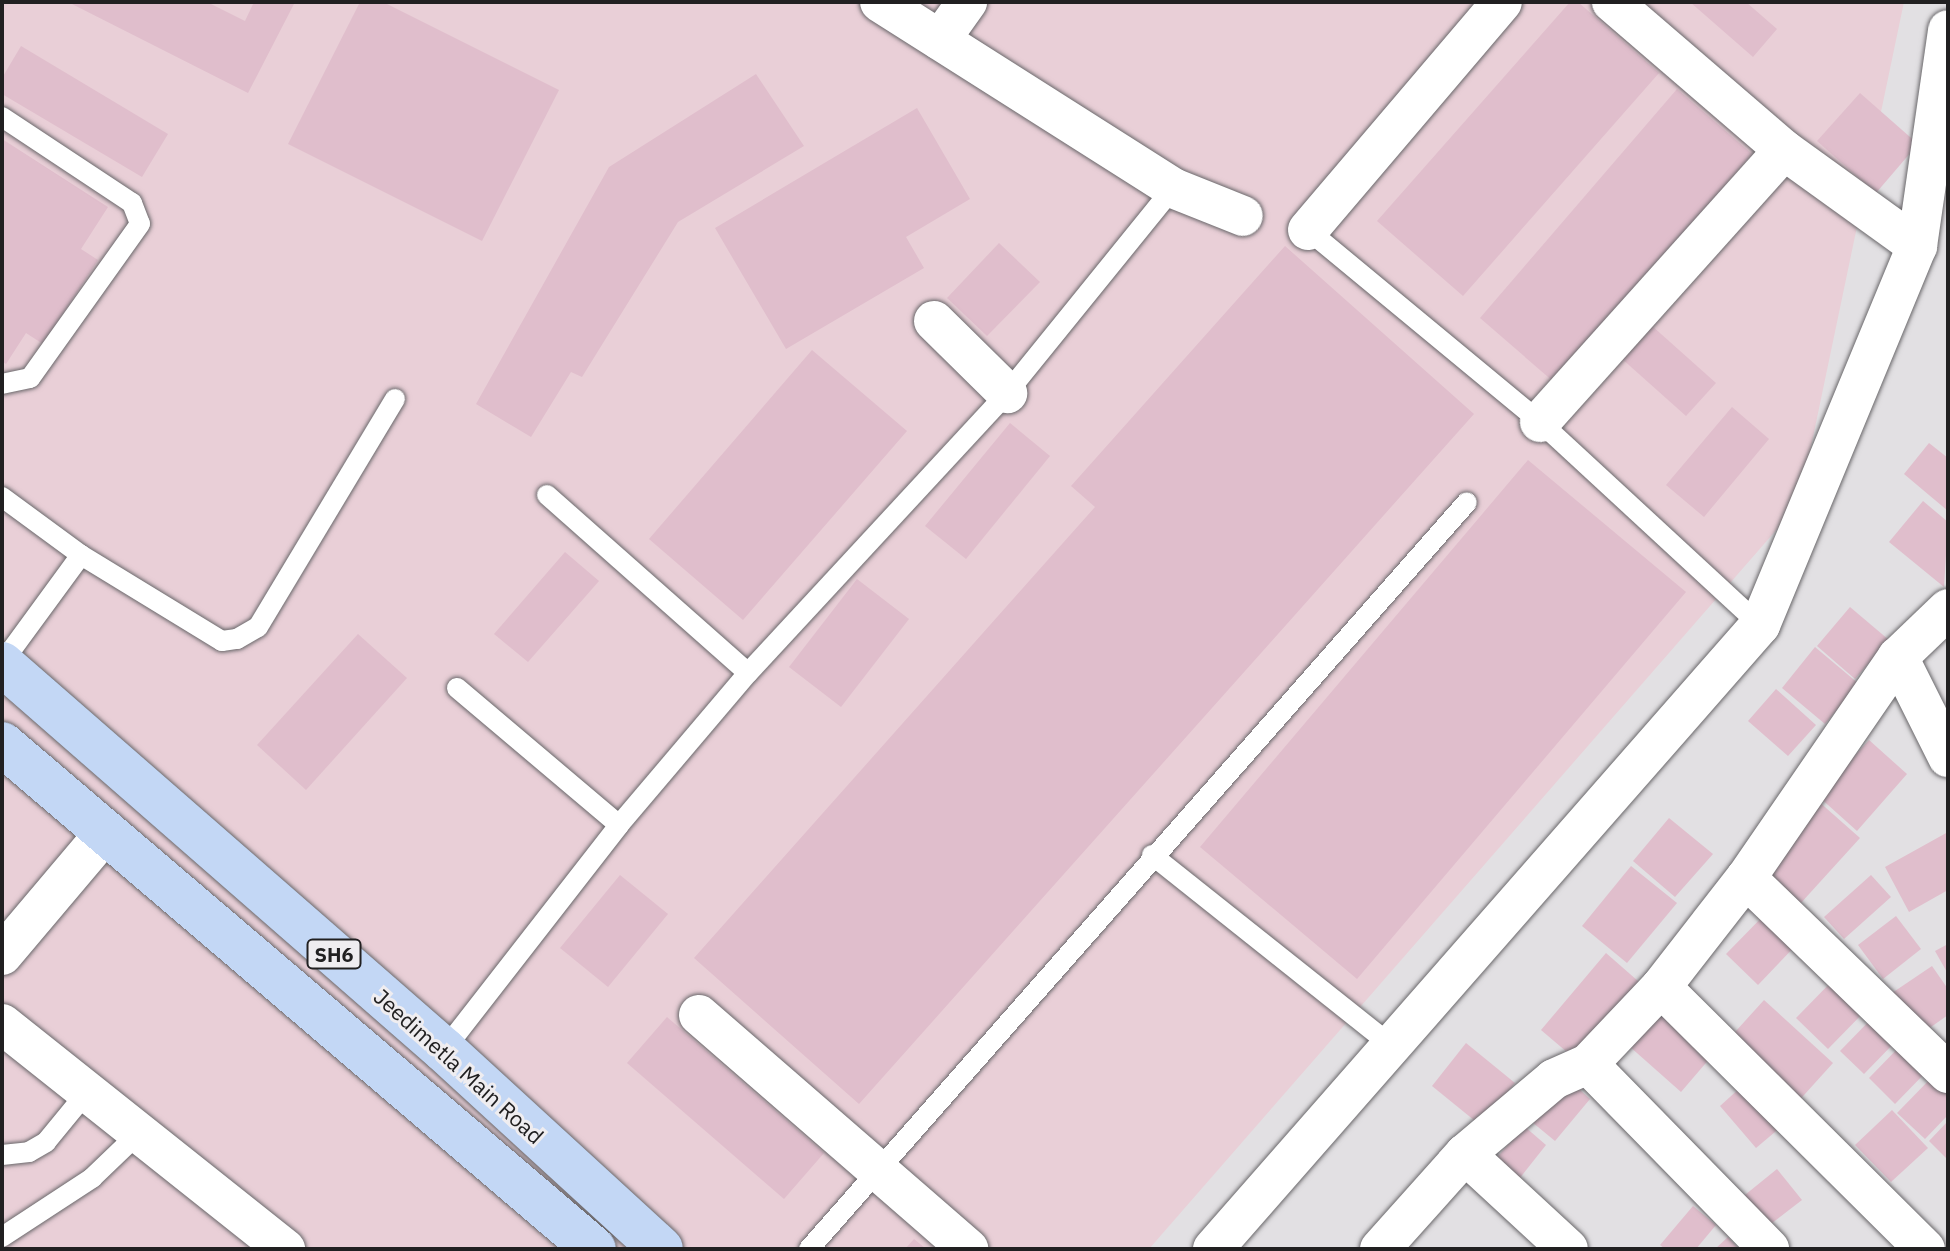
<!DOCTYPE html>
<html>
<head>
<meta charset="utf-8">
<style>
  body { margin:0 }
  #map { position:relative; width:1950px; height:1251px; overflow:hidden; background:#e2e0e3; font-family:"IBM Plex Sans",sans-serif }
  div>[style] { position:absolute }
  .industrial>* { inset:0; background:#e9cfd7 }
  .building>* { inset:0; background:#e0becc }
  .roads { filter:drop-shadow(0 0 2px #69676a) drop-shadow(0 0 2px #69676a) }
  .service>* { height:20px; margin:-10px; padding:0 10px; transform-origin:10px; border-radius:10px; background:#fff }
  .minor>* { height:40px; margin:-20px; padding:0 20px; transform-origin:20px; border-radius:20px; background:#fff }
  .primary>* { height:44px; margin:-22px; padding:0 22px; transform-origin:22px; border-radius:22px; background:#c3d7f5 }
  span { translate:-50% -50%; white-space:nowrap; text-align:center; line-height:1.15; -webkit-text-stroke:6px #efedf0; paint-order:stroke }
  .shield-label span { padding:2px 6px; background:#efedf0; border:2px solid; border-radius:6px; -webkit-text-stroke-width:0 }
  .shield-label { font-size:20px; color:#212021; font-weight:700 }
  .street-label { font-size:22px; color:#212021 }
  .frame { position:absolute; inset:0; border:4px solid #212021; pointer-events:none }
</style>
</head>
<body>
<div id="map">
  <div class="industrial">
    <div style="clip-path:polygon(2px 2px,1904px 2px,1799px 504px,1149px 1249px,2px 1249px)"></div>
  </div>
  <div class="building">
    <div style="clip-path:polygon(68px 2px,207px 2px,245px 21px,254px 2px,295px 2px,248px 93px)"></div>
    <div style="clip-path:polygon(360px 2px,383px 2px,559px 90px,482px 241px,288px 144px)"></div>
    <div style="clip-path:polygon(1570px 2px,1578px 2px,1659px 73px,1463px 296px,1377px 221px)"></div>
    <div style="clip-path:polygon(1690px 2px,1746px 2px,1777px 29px,1753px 57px)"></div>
    <div style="clip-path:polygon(21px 46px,168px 134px,142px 177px,2px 94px,2px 78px)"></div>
    <div style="clip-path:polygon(756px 74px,804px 146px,678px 222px,582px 377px,571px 372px,531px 437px,476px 404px,609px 167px)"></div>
    <div style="clip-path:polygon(1677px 89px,1752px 154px,1555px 383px,1480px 318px)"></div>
    <div style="clip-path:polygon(1860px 93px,1918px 144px,1876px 193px,1817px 141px)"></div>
    <div style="clip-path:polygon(917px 108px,970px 199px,906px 237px,924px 268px,786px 349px,715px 228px)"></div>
    <div style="clip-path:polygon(2px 139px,108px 207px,81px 249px,98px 260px,43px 344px,26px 333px,6px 364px,2px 361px)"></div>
    <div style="clip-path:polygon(999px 243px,1040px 282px,987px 336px,947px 298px)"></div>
    <div style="clip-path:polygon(1285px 246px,1474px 414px,859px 1104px,694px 958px,1095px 507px,1071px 486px)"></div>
    <div style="clip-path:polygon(1651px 325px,1716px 383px,1686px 416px,1621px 358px)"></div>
    <div style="clip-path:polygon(812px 350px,907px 431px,743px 620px,649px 539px)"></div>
    <div style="clip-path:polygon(1732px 407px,1769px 439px,1704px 517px,1666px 485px)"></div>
    <div style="clip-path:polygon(1010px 423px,1050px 456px,966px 559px,925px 526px)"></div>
    <div style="clip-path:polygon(1929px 443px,1948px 458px,1948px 511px,1904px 474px)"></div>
    <div style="clip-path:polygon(1528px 460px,1686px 592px,1357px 979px,1200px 847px)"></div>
    <div style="clip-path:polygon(1923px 501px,1948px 522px,1944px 587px,1889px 542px)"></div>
    <div style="clip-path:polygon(565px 552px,599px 581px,528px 662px,494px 634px)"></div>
    <div style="clip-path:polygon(857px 579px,909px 619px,841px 707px,789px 667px)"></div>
    <div style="clip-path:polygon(1850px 607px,1889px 640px,1855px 679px,1817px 646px)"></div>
    <div style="clip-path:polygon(358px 634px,407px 678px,306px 790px,257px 745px)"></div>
    <div style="clip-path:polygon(1815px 647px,1859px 684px,1825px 724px,1782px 688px)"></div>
    <div style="clip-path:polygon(1776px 689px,1816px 725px,1788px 756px,1748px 721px)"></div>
    <div style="clip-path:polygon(1869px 740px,1907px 774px,1857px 831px,1818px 796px)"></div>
    <div style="clip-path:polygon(1817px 800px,1860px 838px,1800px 904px,1758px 866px)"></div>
    <div style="clip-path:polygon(1669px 818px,1713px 854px,1675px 897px,1633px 861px)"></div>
    <div style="clip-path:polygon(1948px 832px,1948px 890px,1909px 912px,1885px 867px)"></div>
    <div style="clip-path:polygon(1631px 866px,1677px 903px,1627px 963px,1582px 926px)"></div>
    <div style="clip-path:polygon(620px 875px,668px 914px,608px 987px,560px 948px)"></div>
    <div style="clip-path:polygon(1871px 875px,1891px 897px,1844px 939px,1824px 917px)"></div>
    <div style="clip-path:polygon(1769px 910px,1801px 940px,1758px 985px,1726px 954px)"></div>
    <div style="clip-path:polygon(1896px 916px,1921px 949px,1883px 979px,1858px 945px)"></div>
    <div style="clip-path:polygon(1948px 944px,1948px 974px,1935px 951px)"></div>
    <div style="clip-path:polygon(1606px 953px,1646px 988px,1581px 1064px,1541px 1030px)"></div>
    <div style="clip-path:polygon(1932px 966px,1948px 989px,1948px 1015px,1921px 1034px,1892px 993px)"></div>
    <div style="clip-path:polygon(1838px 975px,1870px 1006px,1828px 1049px,1796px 1018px)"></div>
    <div style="clip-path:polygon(1657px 997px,1717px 1050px,1681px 1092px,1620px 1038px)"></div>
    <div style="clip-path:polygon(1764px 1000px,1833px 1063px,1795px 1105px,1726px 1042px)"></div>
    <div style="clip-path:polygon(1876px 1014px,1900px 1037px,1864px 1074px,1840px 1051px)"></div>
    <div style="clip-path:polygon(667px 1017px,824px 1153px,784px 1199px,627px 1063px)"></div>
    <div style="clip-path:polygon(1904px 1042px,1930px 1068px,1895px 1104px,1869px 1078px)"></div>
    <div style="clip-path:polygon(1466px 1043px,1515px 1083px,1480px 1125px,1432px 1086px)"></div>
    <div style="clip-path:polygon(1934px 1075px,1948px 1088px,1948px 1115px,1925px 1139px,1897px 1113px)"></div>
    <div style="clip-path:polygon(1752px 1077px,1789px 1120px,1756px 1148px,1720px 1106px)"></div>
    <div style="clip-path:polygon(1568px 1079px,1590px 1099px,1555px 1141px,1532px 1122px)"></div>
    <div style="clip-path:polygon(1892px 1110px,1928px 1148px,1891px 1182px,1855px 1145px)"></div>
    <div style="clip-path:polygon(1948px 1121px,1948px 1160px,1929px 1141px)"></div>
    <div style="clip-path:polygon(1524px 1126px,1546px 1145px,1512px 1188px,1488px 1168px)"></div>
    <div style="clip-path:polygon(1777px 1169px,1802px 1200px,1759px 1233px,1735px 1203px)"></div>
    <div style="clip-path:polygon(1693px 1206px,1716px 1225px,1696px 1249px,1665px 1249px,1660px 1245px)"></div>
    <div style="clip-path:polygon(1728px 1237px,1739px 1249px,1715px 1249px)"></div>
    <div style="clip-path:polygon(914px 1239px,926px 1249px,905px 1249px)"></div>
  </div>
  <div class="roads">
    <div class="service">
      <div style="left:2px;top:117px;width:156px;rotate:33.5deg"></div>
      <div style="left:132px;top:203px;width:22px;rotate:69deg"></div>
      <div style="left:140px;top:224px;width:189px;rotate:125.5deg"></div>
      <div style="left:30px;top:378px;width:29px;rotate:168deg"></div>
      <div style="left:1308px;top:230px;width:301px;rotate:39.6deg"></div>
      <div style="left:1540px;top:422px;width:299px;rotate:42.7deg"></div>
      <div style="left:547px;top:495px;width:268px;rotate:41.5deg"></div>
      <div style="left:2px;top:497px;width:98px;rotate:36.3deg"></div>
      <div style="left:81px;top:555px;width:134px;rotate:126.2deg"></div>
      <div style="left:81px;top:555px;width:165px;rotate:31.4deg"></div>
      <div style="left:222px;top:641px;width:15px;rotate:-8deg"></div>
      <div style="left:237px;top:639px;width:24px;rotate:-30deg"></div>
      <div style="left:258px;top:627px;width:266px;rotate:-59deg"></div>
      <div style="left:457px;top:688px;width:212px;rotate:40.2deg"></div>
      <div style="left:1152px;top:855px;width:305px;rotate:38.5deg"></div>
      <div style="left:444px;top:1050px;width:285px;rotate:-52.1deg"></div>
      <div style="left:619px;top:825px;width:199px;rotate:-49.7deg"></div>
      <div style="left:748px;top:673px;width:381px;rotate:-47.2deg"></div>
      <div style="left:1007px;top:393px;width:264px;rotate:-51deg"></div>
      <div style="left:2px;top:1155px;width:27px;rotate:-6deg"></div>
      <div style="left:29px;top:1152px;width:20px;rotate:-30deg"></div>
      <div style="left:46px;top:1142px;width:65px;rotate:-50.6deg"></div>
      <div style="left:2px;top:1237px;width:108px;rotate:-33.2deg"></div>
      <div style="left:92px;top:1178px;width:65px;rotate:-43.8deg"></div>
      <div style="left:809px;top:1249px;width:995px;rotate:-48.62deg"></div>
    </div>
    <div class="minor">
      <div style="left:880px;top:2px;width:347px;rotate:32.4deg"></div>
      <div style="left:1173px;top:188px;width:75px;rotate:21.8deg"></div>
      <div style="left:1612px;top:2px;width:227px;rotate:40.7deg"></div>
      <div style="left:1784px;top:150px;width:164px;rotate:35.8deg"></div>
      <div style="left:940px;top:40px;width:47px;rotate:-54.6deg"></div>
      <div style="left:1308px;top:230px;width:299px;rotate:-49.6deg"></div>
      <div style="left:934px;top:321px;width:103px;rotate:44.6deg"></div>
      <div style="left:1540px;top:422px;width:365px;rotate:-48.1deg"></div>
      <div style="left:1898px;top:657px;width:112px;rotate:63.4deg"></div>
      <div style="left:1746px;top:878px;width:281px;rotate:44deg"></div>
      <div style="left:2px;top:955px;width:161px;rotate:-49.8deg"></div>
      <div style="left:1661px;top:987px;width:372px;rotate:44.8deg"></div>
      <div style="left:699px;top:1015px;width:357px;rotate:41deg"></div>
      <div style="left:2px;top:1024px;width:362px;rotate:38.5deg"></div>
      <div style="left:1588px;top:1064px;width:259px;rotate:45.6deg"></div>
      <div style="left:1465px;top:1154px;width:140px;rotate:42.7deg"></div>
      <div style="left:1213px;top:1249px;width:830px;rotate:-48.76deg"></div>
      <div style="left:1760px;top:625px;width:410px;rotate:-67.5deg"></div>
      <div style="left:1917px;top:246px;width:218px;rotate:-81.8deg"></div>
      <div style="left:1380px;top:1249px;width:127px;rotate:-48.2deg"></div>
      <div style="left:1465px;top:1154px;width:116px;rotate:-40.1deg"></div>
      <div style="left:1554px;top:1079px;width:37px;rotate:-24deg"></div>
      <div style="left:1588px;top:1064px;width:106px;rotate:-46.5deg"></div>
      <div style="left:1661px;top:987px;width:138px;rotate:-52.1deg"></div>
      <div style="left:1746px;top:878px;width:268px;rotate:-55.5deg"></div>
      <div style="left:1898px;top:657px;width:69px;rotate:-43.8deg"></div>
    </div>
    <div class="primary">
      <div style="left:2px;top:664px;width:587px;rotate:41.13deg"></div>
      <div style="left:444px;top:1050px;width:294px;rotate:42.5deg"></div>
      <div style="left:2px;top:744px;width:778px;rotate:40.47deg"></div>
    </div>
  </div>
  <div class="shield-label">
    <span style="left:334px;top:954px">SH6</span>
  </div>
  <div class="street-label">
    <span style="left:459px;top:1066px;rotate:42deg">Jeedimetla Main Road</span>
  </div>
  <div class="frame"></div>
</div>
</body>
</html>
